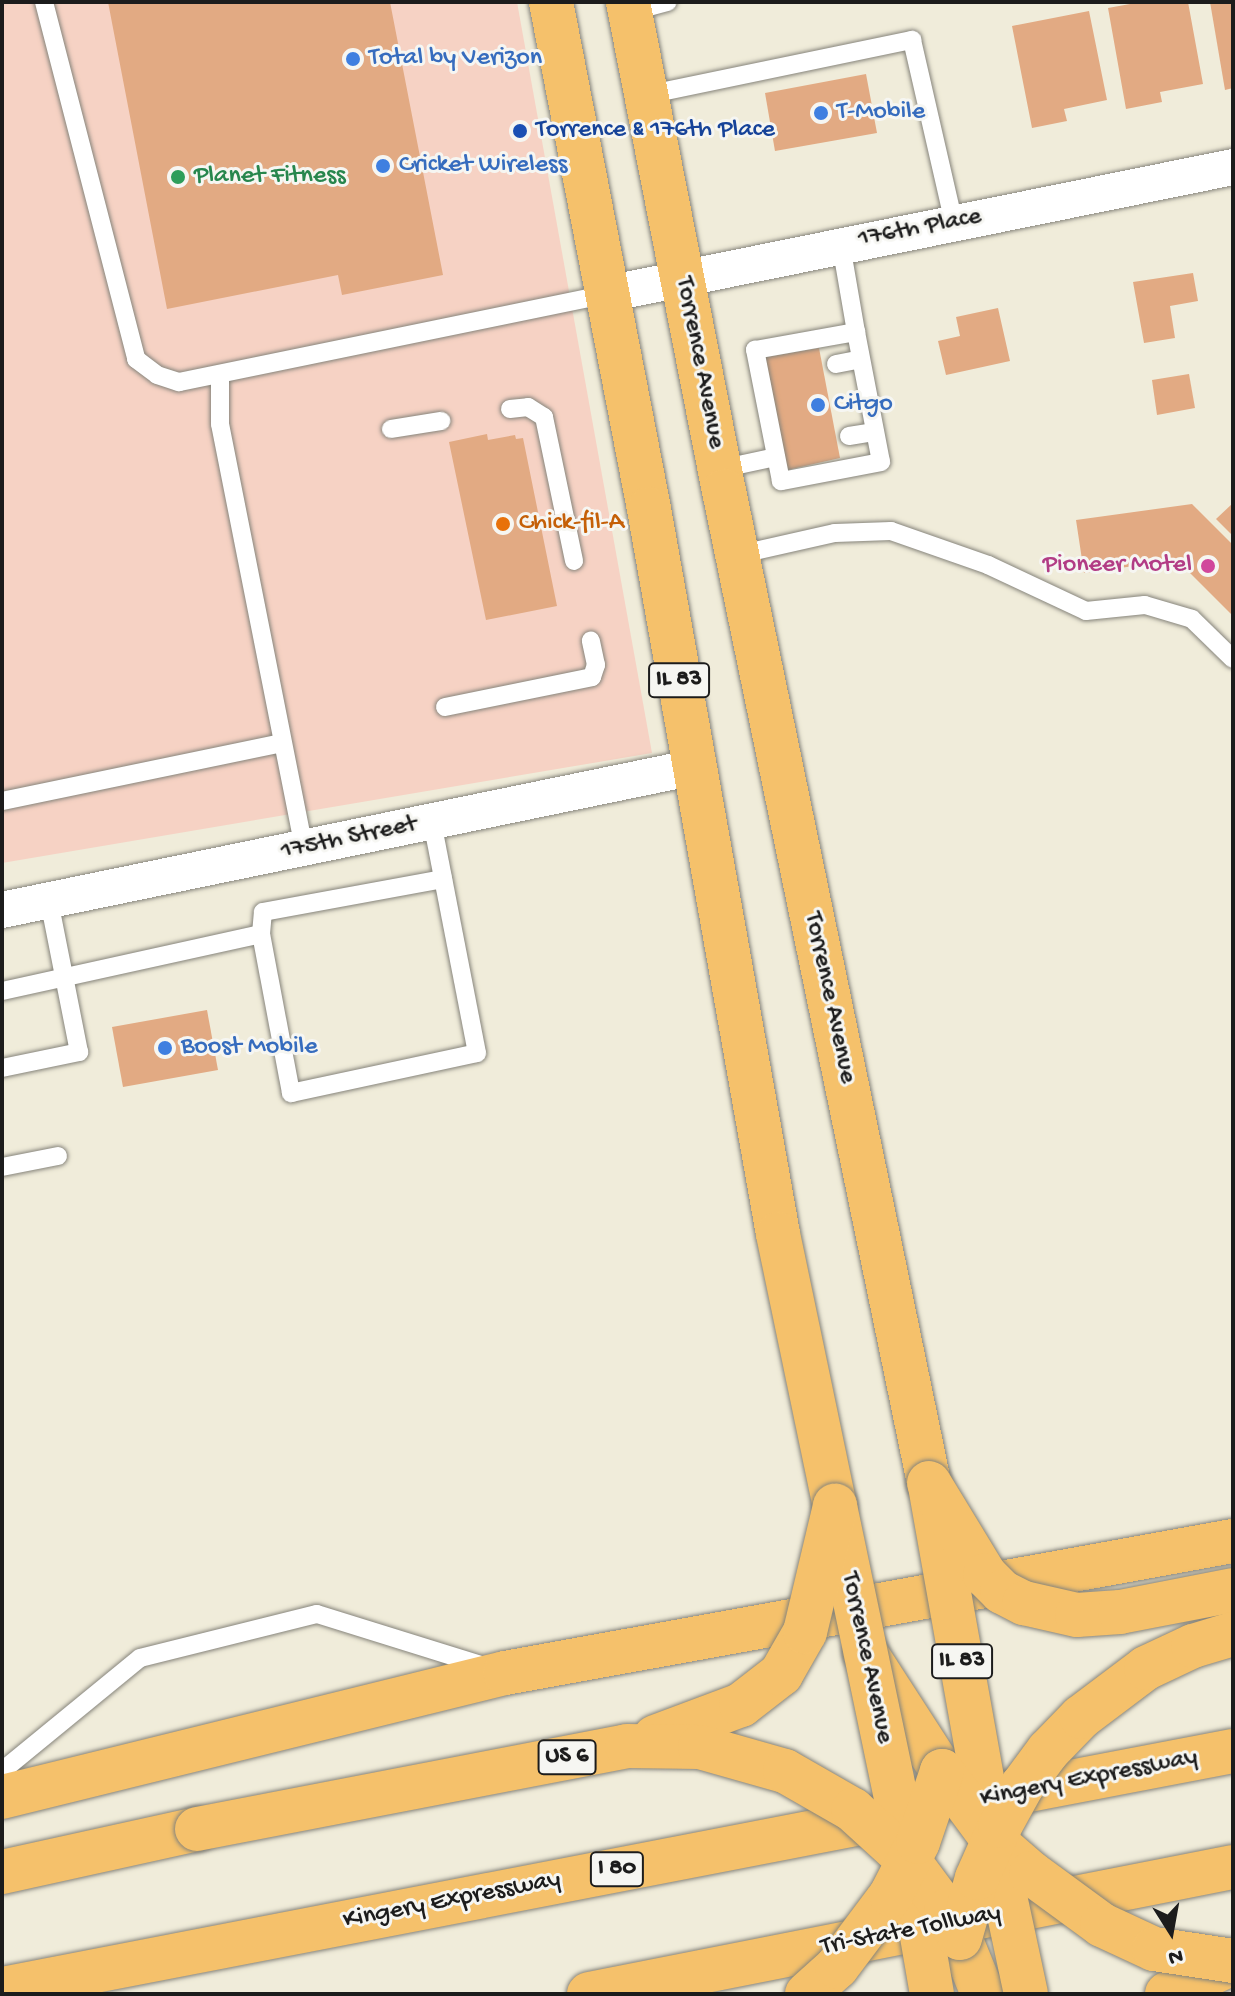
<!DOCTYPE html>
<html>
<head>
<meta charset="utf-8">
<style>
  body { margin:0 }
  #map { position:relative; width:1235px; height:1996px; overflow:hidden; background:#f0ecda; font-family:"Gochi Hand",sans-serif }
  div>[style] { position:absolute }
  .built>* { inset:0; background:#f6d2c4 }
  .building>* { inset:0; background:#e2aa83 }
  .roads { filter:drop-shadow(0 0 2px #86847b) drop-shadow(0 0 2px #86847b) }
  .lane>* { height:18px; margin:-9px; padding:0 9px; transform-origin:9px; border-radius:9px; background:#fff }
  .street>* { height:36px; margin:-18px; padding:0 18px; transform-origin:18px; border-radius:18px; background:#fff }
  .primary>* { height:44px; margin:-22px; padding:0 22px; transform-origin:22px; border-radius:22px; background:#f5c16b }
  .highway>* { height:44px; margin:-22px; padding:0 22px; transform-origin:22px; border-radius:22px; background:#f5c16b }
  .bridges { filter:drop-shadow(0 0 2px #86847b) drop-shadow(0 0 2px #86847b) }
  .primary-bridge>* { height:44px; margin:-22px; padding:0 22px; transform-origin:22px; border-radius:22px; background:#f5c16b }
  .highway-bridge>* { height:44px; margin:-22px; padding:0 22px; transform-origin:22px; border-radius:22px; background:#f5c16b }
  .dots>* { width:22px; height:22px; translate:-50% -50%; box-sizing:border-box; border:4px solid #f6f6f2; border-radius:50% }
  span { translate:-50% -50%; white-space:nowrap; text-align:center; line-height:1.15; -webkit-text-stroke:6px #f6f6f2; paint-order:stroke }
  .shield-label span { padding:2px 6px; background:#f6f6f2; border:2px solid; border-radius:6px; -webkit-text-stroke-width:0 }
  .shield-label { font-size:24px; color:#1c1c1c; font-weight:700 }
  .shop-label { font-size:26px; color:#366cbe }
  .left { translate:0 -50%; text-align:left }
  .transit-label { font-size:26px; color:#164399 }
  .leisure-label { font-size:26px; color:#27864d }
  .street-label { font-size:26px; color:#1c1c1c }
  .food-label { font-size:26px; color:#c56008 }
  .hotel-label { font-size:26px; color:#b23c85 }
  .right { translate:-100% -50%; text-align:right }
  .frame { position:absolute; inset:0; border:4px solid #1c1c1c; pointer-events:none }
  .north { position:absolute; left:1131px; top:1892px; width:80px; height:80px; -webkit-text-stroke:6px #f6f6f2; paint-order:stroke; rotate:169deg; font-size:22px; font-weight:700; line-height:32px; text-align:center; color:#1c1c1c }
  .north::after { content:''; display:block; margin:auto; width:28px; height:36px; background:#1c1c1c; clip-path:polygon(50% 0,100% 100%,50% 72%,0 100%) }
</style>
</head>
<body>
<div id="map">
  <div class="built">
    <div style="clip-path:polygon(2px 2px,517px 2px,652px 753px,2px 863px)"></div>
  </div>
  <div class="building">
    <div style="clip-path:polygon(108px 2px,390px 2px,443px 275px,342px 295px,338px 275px,167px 309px)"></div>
    <div style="clip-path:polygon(1141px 2px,1188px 2px,1203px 84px,1160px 92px,1162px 102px,1126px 109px,1108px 8px)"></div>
    <div style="clip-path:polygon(1210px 2px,1233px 2px,1233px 88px,1225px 90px)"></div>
    <div style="clip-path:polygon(1089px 11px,1107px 100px,1064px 109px,1067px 121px,1032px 128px,1012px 26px)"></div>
    <div style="clip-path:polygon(866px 74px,877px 133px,775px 151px,765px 93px)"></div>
    <div style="clip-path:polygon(1193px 273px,1198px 301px,1170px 306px,1175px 338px,1144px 343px,1133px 282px)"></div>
    <div style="clip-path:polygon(998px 308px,1010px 361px,946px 375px,938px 341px,960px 336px,956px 317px)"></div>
    <div style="clip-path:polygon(819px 348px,840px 458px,783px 471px,761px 358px)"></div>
    <div style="clip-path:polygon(1189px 374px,1195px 408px,1157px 415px,1152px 380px)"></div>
    <div style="clip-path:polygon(487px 434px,488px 440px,515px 435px,516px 439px,523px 438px,557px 606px,486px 620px,449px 442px)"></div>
    <div style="clip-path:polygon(1233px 503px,1233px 536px,1216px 519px)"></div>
    <div style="clip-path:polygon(1192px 504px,1233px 545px,1233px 616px,1177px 560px,1084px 573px,1076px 520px)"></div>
    <div style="clip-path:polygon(207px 1010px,218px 1070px,123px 1087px,112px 1027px)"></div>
  </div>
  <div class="roads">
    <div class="lane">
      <div style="left:44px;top:2px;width:369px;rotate:75.5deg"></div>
      <div style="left:136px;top:359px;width:26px;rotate:37deg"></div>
      <div style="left:157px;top:375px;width:23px;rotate:18deg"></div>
      <div style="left:179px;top:382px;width:437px;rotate:-11.6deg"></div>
      <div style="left:630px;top:12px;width:39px;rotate:-15deg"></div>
      <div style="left:646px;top:95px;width:272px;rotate:-11.7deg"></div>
      <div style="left:912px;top:40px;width:188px;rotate:77.1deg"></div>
      <div style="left:841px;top:245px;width:88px;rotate:80.2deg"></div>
      <div style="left:856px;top:332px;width:132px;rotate:79.1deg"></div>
      <div style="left:881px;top:462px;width:102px;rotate:169.2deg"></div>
      <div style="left:781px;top:481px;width:134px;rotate:-101.2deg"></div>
      <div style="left:755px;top:350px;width:103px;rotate:-10.1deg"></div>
      <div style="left:836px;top:364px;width:25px;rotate:-11deg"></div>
      <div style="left:220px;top:374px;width:50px;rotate:90deg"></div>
      <div style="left:220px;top:424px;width:432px;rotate:78.8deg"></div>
      <div style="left:510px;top:409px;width:18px;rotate:-6deg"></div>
      <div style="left:528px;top:407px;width:19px;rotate:32deg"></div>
      <div style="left:544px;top:417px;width:147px;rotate:78.2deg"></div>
      <div style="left:391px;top:429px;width:51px;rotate:-9.1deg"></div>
      <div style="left:849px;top:436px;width:26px;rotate:-9deg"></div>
      <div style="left:720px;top:469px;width:57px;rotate:-12.1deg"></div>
      <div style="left:737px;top:555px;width:100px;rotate:-12.7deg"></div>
      <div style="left:835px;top:533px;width:56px;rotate:-2deg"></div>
      <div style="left:891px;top:531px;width:103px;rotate:19.3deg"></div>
      <div style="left:988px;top:565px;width:108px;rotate:25.1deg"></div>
      <div style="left:1086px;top:611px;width:59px;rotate:-5.8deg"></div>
      <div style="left:1145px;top:605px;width:49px;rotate:16.6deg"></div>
      <div style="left:1192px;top:619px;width:57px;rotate:44.3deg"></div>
      <div style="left:445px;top:707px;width:150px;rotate:-11.5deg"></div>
      <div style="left:592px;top:677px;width:13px;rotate:-72deg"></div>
      <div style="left:596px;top:665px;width:25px;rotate:-102deg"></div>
      <div style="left:2px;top:801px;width:285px;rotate:-11.7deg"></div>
      <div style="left:261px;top:934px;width:22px;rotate:-85deg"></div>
      <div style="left:263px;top:912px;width:183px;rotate:-10.4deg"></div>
      <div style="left:2px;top:991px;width:265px;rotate:-12.4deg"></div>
      <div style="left:261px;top:934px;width:162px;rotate:79.3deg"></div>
      <div style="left:291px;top:1093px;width:190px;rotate:-12.1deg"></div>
      <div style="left:477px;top:1053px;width:235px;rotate:-101deg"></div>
      <div style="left:2px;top:1068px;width:79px;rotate:-11.7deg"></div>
      <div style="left:79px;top:1052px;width:155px;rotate:-101.2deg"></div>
      <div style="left:2px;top:1167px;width:57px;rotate:-11.1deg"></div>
      <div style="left:2px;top:1771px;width:178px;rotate:-39.3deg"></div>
      <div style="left:140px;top:1658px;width:182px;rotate:-14deg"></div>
      <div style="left:317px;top:1614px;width:178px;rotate:17.3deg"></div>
    </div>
    <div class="street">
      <div style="left:607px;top:294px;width:639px;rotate:-11.47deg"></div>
      <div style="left:2px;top:910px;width:708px;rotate:-11.66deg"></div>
    </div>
    <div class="primary">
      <div style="left:551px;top:2px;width:516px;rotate:79.06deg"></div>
      <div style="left:649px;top:509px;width:736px;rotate:79.91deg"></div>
      <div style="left:778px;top:1234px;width:278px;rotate:78.2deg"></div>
      <div style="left:628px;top:2px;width:498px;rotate:78.9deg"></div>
      <div style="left:724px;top:491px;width:1013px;rotate:78.32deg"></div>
    </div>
    <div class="highway">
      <div style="left:865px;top:1652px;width:142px;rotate:57.1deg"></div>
      <div style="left:2px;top:1797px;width:518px;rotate:-13.85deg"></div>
      <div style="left:505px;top:1673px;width:740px;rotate:-10.28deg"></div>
      <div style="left:992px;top:1797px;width:245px;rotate:-10.8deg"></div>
      <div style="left:2px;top:1872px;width:200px;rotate:-12.4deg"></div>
      <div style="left:960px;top:1938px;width:61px;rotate:67.7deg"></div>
      <div style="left:2px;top:1989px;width:912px;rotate:-10.94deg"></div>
      <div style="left:589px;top:1994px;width:656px;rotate:-11.16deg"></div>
      <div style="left:1167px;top:1994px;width:73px;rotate:-25.2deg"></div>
    </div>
  </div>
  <div class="bridges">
    <div class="primary-bridge">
      <div style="left:930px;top:1486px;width:360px;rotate:79.9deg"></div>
      <div style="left:993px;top:1840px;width:157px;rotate:77.9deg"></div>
      <div style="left:835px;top:1506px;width:363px;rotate:78.2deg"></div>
      <div style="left:909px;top:1861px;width:135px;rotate:80.2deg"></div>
    </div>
    <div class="highway-bridge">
      <div style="left:929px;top:1483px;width:108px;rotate:58.7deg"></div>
      <div style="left:985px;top:1575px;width:24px;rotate:45deg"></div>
      <div style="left:1002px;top:1592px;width:25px;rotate:27deg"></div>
      <div style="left:1024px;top:1603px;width:54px;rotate:12.8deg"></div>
      <div style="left:1077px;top:1615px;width:43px;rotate:-4deg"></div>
      <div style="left:1120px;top:1612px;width:115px;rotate:-11deg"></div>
      <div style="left:655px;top:1737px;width:92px;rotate:-20.4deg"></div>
      <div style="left:741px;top:1705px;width:51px;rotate:-37.8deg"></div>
      <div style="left:781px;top:1674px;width:48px;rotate:-60.3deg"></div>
      <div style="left:805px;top:1632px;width:130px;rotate:-76.6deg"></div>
      <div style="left:942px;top:1771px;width:86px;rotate:53.5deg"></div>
      <div style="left:993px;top:1840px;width:50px;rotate:41deg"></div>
      <div style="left:1031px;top:1873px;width:88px;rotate:36.2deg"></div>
      <div style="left:1102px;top:1925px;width:57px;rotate:24.8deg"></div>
      <div style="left:1154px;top:1949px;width:80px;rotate:8.6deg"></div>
      <div style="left:197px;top:1829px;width:438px;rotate:-10.9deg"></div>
      <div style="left:627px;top:1746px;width:73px;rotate:0.8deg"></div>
      <div style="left:700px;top:1747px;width:88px;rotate:15.8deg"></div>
      <div style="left:785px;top:1771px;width:78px;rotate:29.8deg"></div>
      <div style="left:853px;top:1810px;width:76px;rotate:42.3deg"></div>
      <div style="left:909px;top:1861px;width:62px;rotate:53.5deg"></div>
      <div style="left:946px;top:1911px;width:30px;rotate:63deg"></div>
      <div style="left:960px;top:1938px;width:62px;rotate:-74.2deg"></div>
      <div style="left:977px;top:1878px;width:57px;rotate:-66.1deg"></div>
      <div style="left:1000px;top:1826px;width:46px;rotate:-61.2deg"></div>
      <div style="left:1022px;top:1786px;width:44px;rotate:-53.4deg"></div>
      <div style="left:1048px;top:1751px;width:47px;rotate:-45.9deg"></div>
      <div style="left:1081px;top:1717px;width:81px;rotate:-37deg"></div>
      <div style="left:1146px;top:1668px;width:52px;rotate:-25.1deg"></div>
      <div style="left:1193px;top:1646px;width:42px;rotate:-16.7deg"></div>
      <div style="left:807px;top:1994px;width:40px;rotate:-42deg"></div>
      <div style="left:837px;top:1967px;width:90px;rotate:-53.1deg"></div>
      <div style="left:891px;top:1895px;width:59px;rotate:-63deg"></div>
      <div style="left:918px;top:1842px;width:75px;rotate:-71.3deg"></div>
    </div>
  </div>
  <div class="dots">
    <div style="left:353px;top:59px;background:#3f7fe0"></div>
    <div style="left:821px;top:113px;background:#3f7fe0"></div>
    <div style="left:520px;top:131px;background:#1a4fb4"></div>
    <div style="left:383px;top:166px;background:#3f7fe0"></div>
    <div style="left:178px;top:177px;background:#2e9e5b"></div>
    <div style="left:818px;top:405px;background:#3f7fe0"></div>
    <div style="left:503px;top:524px;background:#e8710a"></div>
    <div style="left:1208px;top:566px;background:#d1479c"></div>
    <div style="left:165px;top:1048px;background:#3f7fe0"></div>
  </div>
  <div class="shield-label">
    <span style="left:679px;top:680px">IL 83</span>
    <span style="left:962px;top:1661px">IL 83</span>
    <span style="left:567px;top:1757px">US 6</span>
    <span style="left:617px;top:1869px">I 80</span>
  </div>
  <div class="shop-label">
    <span class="left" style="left:369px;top:59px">Total by Verizon</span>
    <span class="left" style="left:837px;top:113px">T-Mobile</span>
    <span class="left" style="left:399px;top:166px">Cricket Wireless</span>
    <span class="left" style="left:834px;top:405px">Citgo</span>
    <span class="left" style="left:181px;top:1048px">Boost Mobile</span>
  </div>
  <div class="transit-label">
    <span class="left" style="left:536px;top:131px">Torrence &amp; 176th Place</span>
  </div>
  <div class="leisure-label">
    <span class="left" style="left:194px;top:177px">Planet Fitness</span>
  </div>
  <div class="street-label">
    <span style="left:920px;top:229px;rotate:-11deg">176th Place</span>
    <span style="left:699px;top:363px;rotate:79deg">Torrence Avenue</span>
    <span style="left:349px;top:839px;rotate:-12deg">175th Street</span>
    <span style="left:829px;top:998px;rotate:78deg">Torrence Avenue</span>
    <span style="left:866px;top:1658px;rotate:78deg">Torrence Avenue</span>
    <span style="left:1089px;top:1779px;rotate:-11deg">Kingery Expressway</span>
    <span style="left:452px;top:1901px;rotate:-11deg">Kingery Expressway</span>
    <span style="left:911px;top:1931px;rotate:-11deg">Tri-State Tollway</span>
  </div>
  <div class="food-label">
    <span class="left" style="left:519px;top:524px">Chick-fil-A</span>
  </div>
  <div class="hotel-label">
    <span class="right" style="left:1192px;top:566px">Pioneer Motel</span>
  </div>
  <div class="frame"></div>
  <div class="north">N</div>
</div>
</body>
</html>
